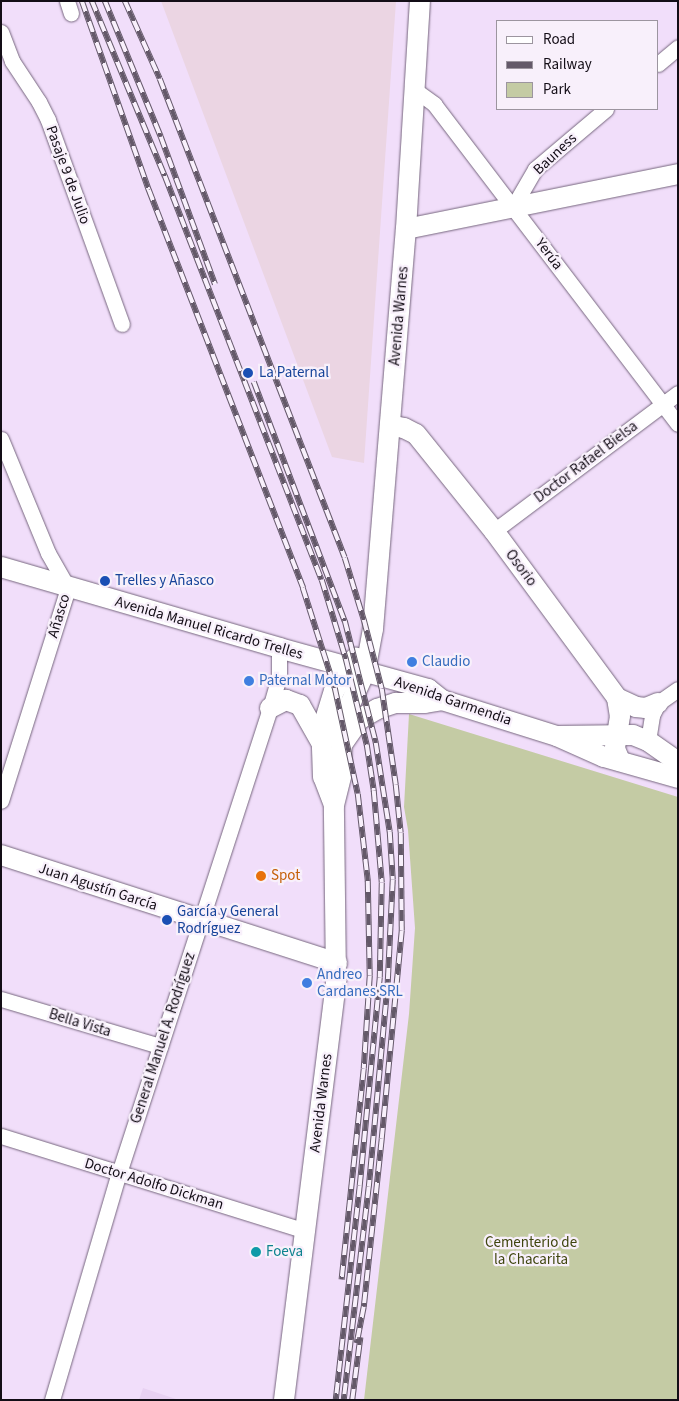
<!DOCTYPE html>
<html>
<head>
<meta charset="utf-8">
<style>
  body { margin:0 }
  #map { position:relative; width:679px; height:1401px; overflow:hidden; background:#f1defa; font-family:"Source Sans 3",sans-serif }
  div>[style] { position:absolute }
  .built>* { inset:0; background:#e8d1f2 }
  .industrial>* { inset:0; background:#ebd5e3 }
  .green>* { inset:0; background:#c4cba4 }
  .roads { filter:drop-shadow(0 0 1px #76667e) drop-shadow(0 0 1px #76667e) }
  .street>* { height:15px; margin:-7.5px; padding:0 7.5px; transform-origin:7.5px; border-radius:7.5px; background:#fff }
  .secondary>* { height:20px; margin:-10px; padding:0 10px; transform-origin:10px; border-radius:10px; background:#fff }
  .rail>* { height:5.5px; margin-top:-2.75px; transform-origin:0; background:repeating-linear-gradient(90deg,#f8f0fb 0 11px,#645969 0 22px); box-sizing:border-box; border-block:1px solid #645969 }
  .dots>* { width:14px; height:14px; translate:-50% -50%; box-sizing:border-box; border:2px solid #f8f0fb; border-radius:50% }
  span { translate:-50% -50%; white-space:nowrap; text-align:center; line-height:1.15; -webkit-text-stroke:4.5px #f8f0fb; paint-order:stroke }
  .street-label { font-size:15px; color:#130d16 }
  .transit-label { font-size:15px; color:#164399 }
  .left { translate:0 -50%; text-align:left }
  .shop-label { font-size:15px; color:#366cbe }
  .food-label { font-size:15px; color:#c56008 }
  .park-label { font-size:15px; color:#3f450e }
  .culture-label { font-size:15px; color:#0d838f }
  .frame { position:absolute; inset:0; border:2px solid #130d16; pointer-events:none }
  .legend { position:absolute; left:496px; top:20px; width:162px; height:90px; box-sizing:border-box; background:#f8f0fb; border:1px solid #9c959f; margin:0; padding:6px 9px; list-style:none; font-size:15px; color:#130d16 }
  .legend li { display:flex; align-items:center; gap:10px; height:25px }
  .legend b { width:25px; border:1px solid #9c959f }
</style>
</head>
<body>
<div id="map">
  <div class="built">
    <div style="clip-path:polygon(143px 1388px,179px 1400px,139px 1400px)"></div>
  </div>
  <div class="industrial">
    <div style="clip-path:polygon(161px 1px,396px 1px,364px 463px,332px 457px)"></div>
  </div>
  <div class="green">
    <div style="clip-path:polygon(409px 714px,678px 797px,678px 1400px,364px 1400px,409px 1014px,415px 928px,408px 830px,404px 807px)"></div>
  </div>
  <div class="roads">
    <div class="street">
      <div style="left:67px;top:1px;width:13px;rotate:72deg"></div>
      <div style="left:1px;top:32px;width:31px;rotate:69deg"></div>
      <div style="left:12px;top:61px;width:49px;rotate:56.6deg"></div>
      <div style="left:39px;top:102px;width:20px;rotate:63deg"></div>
      <div style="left:48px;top:120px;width:217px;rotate:70.1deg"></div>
      <div style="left:658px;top:64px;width:26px;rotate:-40deg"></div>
      <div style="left:415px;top:90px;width:24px;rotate:36deg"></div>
      <div style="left:434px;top:104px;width:402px;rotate:52.7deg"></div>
      <div style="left:513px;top:207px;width:44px;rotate:-59.9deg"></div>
      <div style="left:535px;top:169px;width:93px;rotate:-40.2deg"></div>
      <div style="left:1px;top:439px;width:123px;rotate:67.6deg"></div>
      <div style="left:48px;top:553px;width:40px;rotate:60.3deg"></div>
      <div style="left:68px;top:588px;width:223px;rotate:107.5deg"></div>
      <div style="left:494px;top:531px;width:230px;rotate:-36.9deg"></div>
      <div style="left:648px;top:741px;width:26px;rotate:-81deg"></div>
      <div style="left:652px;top:715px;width:13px;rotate:-63deg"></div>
      <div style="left:658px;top:703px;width:24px;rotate:-35deg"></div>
      <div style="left:1px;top:999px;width:166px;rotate:16.5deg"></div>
      <div style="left:1px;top:1136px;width:319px;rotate:17.3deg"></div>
      <div style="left:52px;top:1400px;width:237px;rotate:-73.6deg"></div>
      <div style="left:119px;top:1173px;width:489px;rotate:-72deg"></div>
      <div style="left:270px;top:708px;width:32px;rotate:-74deg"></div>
      <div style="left:279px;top:677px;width:29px;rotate:-90deg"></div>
    </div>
    <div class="secondary">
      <div style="left:406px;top:229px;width:278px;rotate:-11.4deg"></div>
      <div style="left:390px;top:425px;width:14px;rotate:12deg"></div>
      <div style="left:404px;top:428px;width:13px;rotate:27deg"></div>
      <div style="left:416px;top:434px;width:124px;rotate:51.2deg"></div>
      <div style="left:494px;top:531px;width:207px;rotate:53.6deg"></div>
      <div style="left:617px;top:698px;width:18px;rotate:81deg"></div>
      <div style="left:620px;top:716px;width:33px;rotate:99deg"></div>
      <div style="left:615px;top:749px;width:13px;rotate:67deg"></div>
      <div style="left:1px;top:567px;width:290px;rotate:16.2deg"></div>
      <div style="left:279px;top:648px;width:155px;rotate:15.4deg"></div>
      <div style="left:428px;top:689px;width:18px;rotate:38deg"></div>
      <div style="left:442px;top:700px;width:121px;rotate:17.4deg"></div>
      <div style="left:557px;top:736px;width:51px;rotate:24.1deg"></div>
      <div style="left:604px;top:757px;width:77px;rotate:15.8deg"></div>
      <div style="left:617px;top:698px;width:21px;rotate:25deg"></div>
      <div style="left:636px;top:707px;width:10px;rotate:6deg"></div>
      <div style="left:646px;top:708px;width:13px;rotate:-23deg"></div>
      <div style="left:270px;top:708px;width:18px;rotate:-27deg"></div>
      <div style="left:286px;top:700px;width:15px;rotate:20deg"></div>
      <div style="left:300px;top:705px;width:45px;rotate:60.6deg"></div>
      <div style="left:559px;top:736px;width:74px;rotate:-0.8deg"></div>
      <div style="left:633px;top:735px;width:16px;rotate:22deg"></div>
      <div style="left:648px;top:741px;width:37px;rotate:35deg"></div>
      <div style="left:343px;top:743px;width:29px;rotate:-55deg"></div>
      <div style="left:360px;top:719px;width:20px;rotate:-30deg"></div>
      <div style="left:377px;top:709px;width:20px;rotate:-18deg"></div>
      <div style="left:396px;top:703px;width:29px"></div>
      <div style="left:425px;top:703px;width:17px;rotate:-10deg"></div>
      <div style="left:334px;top:805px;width:30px;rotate:-111deg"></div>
      <div style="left:323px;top:777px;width:33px;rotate:-92deg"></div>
      <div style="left:322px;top:744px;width:24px;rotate:-83deg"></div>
      <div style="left:325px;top:720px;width:30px;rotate:-73deg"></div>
      <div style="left:334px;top:691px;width:40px;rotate:-57.1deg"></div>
      <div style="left:1px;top:855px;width:353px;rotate:17.8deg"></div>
      <div style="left:284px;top:1400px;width:423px;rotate:-82.9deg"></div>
      <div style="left:336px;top:980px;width:175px;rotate:-90.7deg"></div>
      <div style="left:334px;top:805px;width:30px;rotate:-76deg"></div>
      <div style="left:341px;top:776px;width:47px;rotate:-88.8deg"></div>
      <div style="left:342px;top:729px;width:14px;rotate:-78deg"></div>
      <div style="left:345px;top:715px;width:47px;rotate:-65.1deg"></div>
      <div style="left:365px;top:672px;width:44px;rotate:-79.5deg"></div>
      <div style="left:373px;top:629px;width:401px;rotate:-85.3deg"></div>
      <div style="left:406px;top:229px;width:228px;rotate:-86.5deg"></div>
    </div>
  </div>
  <div class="rail">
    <div style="left:82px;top:1px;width:201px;rotate:70.5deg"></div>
    <div style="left:149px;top:190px;width:427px;rotate:68.8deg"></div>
    <div style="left:303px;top:588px;width:105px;rotate:72.3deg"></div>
    <div style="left:335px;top:688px;width:108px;rotate:77.8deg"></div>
    <div style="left:358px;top:794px;width:88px;rotate:83.4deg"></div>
    <div style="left:368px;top:881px;width:95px;rotate:88.8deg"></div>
    <div style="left:370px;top:976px;width:93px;rotate:93.7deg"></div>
    <div style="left:364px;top:1069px;width:212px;rotate:96deg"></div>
    <div style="left:92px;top:1px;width:190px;rotate:67.4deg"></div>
    <div style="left:165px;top:176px;width:433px;rotate:68.8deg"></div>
    <div style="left:322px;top:580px;width:83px;rotate:73.1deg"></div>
    <div style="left:346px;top:659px;width:89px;rotate:76.3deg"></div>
    <div style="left:367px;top:745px;width:47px;rotate:81.3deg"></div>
    <div style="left:374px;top:791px;width:92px;rotate:85deg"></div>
    <div style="left:382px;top:883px;width:95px;rotate:91.2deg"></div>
    <div style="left:380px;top:978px;width:209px;rotate:95.5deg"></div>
    <div style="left:360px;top:1186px;width:215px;rotate:96.4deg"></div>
    <div style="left:105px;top:1px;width:147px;rotate:67.6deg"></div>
    <div style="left:161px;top:137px;width:157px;rotate:69.8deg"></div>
    <div style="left:125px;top:1px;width:85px;rotate:65.8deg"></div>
    <div style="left:160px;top:79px;width:513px;rotate:68.88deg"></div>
    <div style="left:345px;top:558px;width:65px;rotate:73deg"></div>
    <div style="left:364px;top:620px;width:71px;rotate:75.4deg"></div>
    <div style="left:382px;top:689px;width:97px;rotate:81.7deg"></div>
    <div style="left:396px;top:785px;width:48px;rotate:84.1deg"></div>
    <div style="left:401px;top:833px;width:98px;rotate:89.4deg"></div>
    <div style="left:402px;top:931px;width:209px;rotate:95.5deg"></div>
    <div style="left:382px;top:1139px;width:169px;rotate:96.1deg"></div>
    <div style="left:364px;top:1307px;width:37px;rotate:101deg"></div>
    <div style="left:254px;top:382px;width:256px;rotate:69.2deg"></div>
    <div style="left:345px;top:621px;width:126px;rotate:75.7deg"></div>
    <div style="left:376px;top:743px;width:90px;rotate:81.1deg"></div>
    <div style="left:390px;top:832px;width:48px;rotate:86.4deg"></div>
    <div style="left:393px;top:880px;width:103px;rotate:92.8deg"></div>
    <div style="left:388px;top:983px;width:205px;rotate:95.3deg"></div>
    <div style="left:369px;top:1187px;width:214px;rotate:96.7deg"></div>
    <div style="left:352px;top:1400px;width:63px;rotate:-82.6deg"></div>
  </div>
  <div class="dots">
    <div style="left:248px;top:373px;background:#1a4fb4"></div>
    <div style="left:105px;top:581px;background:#1a4fb4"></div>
    <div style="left:412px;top:662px;background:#3f7fe0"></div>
    <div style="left:249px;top:681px;background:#3f7fe0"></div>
    <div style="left:261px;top:876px;background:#e8710a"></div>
    <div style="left:167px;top:920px;background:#1a4fb4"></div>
    <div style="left:307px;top:983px;background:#3f7fe0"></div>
    <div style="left:256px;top:1252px;background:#0f9aa8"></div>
  </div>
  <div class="street-label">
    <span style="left:555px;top:154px;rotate:-43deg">Bauness</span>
    <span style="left:68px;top:175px;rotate:70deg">Pasaje 9 de Julio</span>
    <span style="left:549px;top:254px;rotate:53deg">Yerúa</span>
    <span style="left:399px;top:316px;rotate:-85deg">Avenida Warnes</span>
    <span style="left:586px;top:462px;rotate:-37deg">Doctor Rafael Bielsa</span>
    <span style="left:521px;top:568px;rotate:53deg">Osorio</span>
    <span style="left:59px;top:616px;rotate:-73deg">Añasco</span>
    <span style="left:209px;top:628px;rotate:16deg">Avenida Manuel Ricardo Trelles</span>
    <span style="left:453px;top:701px;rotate:19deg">Avenida Garmendia</span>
    <span style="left:98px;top:887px;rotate:18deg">Juan Agustín García</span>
    <span style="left:80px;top:1023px;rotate:17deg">Bella Vista</span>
    <span style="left:163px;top:1038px;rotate:-72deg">General Manuel A. Rodríguez</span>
    <span style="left:321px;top:1103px;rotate:-83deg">Avenida Warnes</span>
    <span style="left:154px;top:1184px;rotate:17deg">Doctor Adolfo Dickman</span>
  </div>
  <div class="transit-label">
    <span class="left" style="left:259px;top:373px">La Paternal</span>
    <span class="left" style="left:115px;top:581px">Trelles y Añasco</span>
    <span class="left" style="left:177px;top:920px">García y General<br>Rodríguez</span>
  </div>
  <div class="shop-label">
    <span class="left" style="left:422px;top:662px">Claudio</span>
    <span class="left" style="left:259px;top:681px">Paternal Motor</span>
    <span class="left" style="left:317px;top:983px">Andreo<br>Cardanes SRL</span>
  </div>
  <div class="food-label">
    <span class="left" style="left:271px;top:876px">Spot</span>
  </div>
  <div class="park-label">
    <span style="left:531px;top:1251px">Cementerio de<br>la Chacarita</span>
  </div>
  <div class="culture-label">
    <span class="left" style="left:266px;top:1252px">Foeva</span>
  </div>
  <div class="frame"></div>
  <ul class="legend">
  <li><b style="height:6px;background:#fff"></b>Road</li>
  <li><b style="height:6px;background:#645969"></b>Railway</li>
  <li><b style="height:14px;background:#c4cba4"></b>Park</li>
  </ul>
</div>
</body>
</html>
